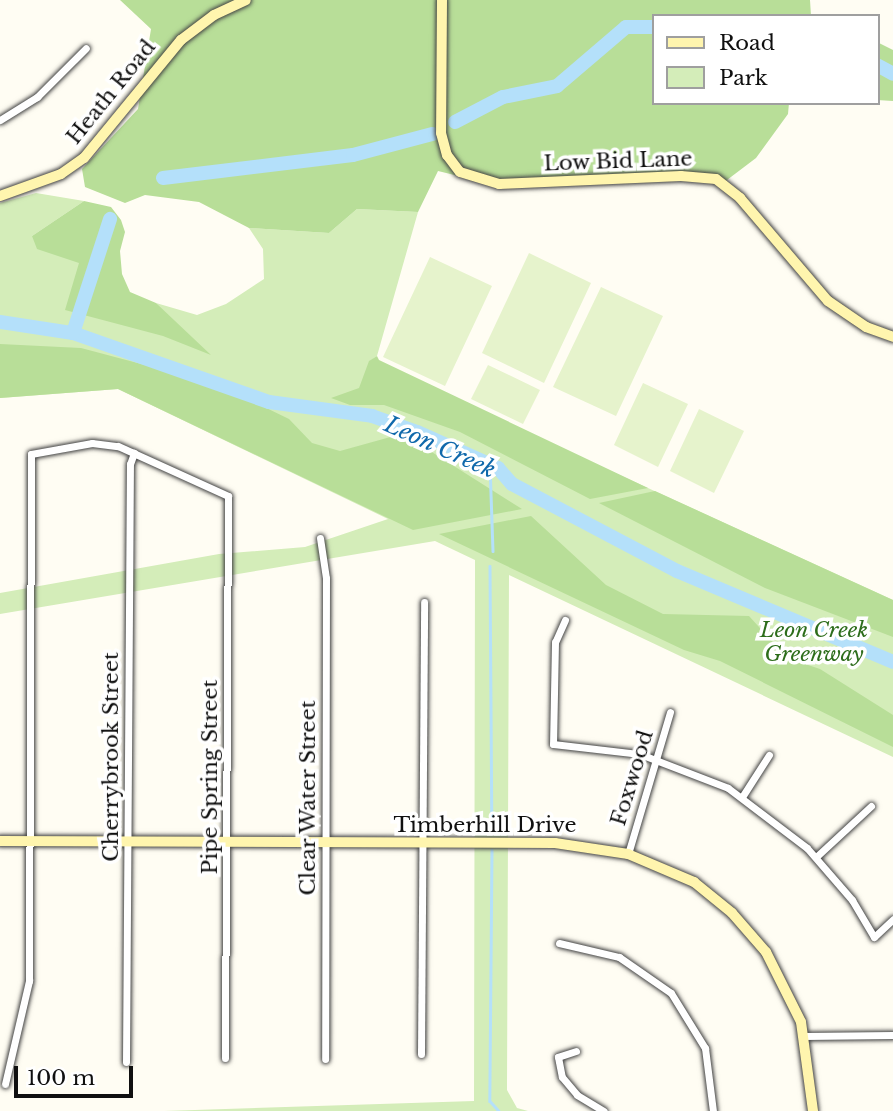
<!DOCTYPE html>
<html>
<head>
<meta charset="utf-8">
<style>
  body { margin:0 }
  #map { position:relative; width:893px; height:1111px; overflow:hidden; background:#fffdf3; font-family:"Libre Baskerville",serif }
  div>[style] { position:absolute }
  .green>* { inset:0; background:#d4edb9 }
  .forest>* { inset:0; background:#b8de98 }
  .pitch>* { inset:0; background:#e6f3cc }
  .stream>* { height:2.5px; margin:-1.25px; padding:0 1.25px; transform-origin:1.25px; border-radius:1.25px; background:#b4e0fa }
  .river>* { height:14px; margin:-7px; padding:0 7px; transform-origin:7px; border-radius:7px; background:#b4e0fa }
  .roads { filter:drop-shadow(0 0 2px #434343) drop-shadow(0 0 2px #434343) }
  .street>* { height:7px; margin:-3.5px; padding:0 3.5px; transform-origin:3.5px; border-radius:3.5px; background:#fff }
  .secondary>* { height:10px; margin:-5px; padding:0 5px; transform-origin:5px; border-radius:5px; background:#fff5ae }
  span { translate:-50% -50%; white-space:nowrap; text-align:center; line-height:1.15; -webkit-text-stroke:7px #fff; paint-order:stroke }
  .street-label { font-size:21px; color:#101010 }
  .park-label { font-size:21px; color:#2d6d1b; font-style:italic }
  .water-label { font-size:23px; color:#1069ab; font-style:italic }
  .legend { position:absolute; left:652px; top:14px; width:228px; height:91px; box-sizing:border-box; background:#fff; border:2px solid #9f9f9f; margin:0; padding:9px 12px; list-style:none; font-size:21px; color:#101010 }
  .legend li { display:flex; align-items:center; gap:14px; height:35px }
  .legend b { width:35px; border:2px solid #9f9f9f }
  .scale { position:absolute; left:14px; top:1066px; width:119px; height:32px; box-sizing:border-box; border:4px solid #101010; border-top:0; padding-left:9px; font-size:21px; line-height:24px; white-space:nowrap; color:#101010; -webkit-text-stroke:5px #fff; paint-order:stroke }
</style>
</head>
<body>
<div id="map">
  <div class="green">
    <div style="clip-path:polygon(36px 193px,84px 201px,32px 236px,86px 246px,135px 308px,165px 314px,156px 303px,197px 315px,226px 304px,264px 279px,263px 249px,249px 228px,329px 233px,357px 209px,418px 212px,377px 356px,370px 361px,893px 600px,893px 757px,509px 575px,507px 1090px,517px 1108px,528px 1111px,164px 1111px,474px 1101px,475px 560px,435px 541px,0 614px,0 593px,219px 554px,305px 547px,388px 519px,118px 389px,0 398px,0 203px)"></div>
  </div>
  <div class="forest">
    <div style="clip-path:polygon(120px 0,810px 0,811px 16px,653px 16px,653px 103px,789px 103px,788px 114px,756px 158px,723px 183px,716px 179px,487px 183px,438px 171px,418px 212px,357px 209px,329px 233px,249px 228px,199px 202px,145px 195px,125px 203px,85px 187px,82px 169px,138px 109px,151px 29px)"></div>
    <div style="clip-path:polygon(877px 42px,893px 50px,893px 101px,877px 100px)"></div>
    <div style="clip-path:polygon(84px 201px,111px 207px,121px 220px,125px 232px,120px 251px,122px 274px,130px 292px,156px 303px,211px 355px,163px 336px,65px 310px,79px 263px,37px 249px,32px 236px)"></div>
    <div style="clip-path:polygon(0 344px,81px 348px,179px 374px,244px 397px,289px 419px,312px 443px,340px 451px,394px 436px,408px 437px,522px 509px,413px 530px,118px 389px,0 398px)"></div>
    <div style="clip-path:polygon(377px 356px,379px 360px,648px 488px,590px 499px,460px 432px,384px 405px,350px 405px,331px 398px,359px 388px,369px 361px)"></div>
    <div style="clip-path:polygon(655px 491px,893px 600px,893px 637px,765px 588px,599px 503px)"></div>
    <div style="clip-path:polygon(531px 516px,606px 585px,663px 614px,749px 616px,787px 658px,820px 669px,893px 715px,893px 747px,720px 661px,684px 650px,439px 534px)"></div>
  </div>
  <div class="pitch">
    <div style="clip-path:polygon(529px 253px,591px 283px,544px 383px,482px 353px)"></div>
    <div style="clip-path:polygon(430px 257px,492px 286px,445px 386px,383px 357px)"></div>
    <div style="clip-path:polygon(601px 287px,663px 316px,616px 416px,553px 387px)"></div>
    <div style="clip-path:polygon(488px 365px,540px 390px,523px 424px,471px 399px)"></div>
    <div style="clip-path:polygon(643px 383px,688px 404px,658px 467px,614px 445px)"></div>
    <div style="clip-path:polygon(699px 409px,744px 431px,714px 493px,670px 471px)"></div>
  </div>
  <div class="stream">
    <div style="left:490px;top:465px;width:86px;rotate:88deg"></div>
    <div style="left:490px;top:566px;width:267px;rotate:89.6deg"></div>
    <div style="left:492px;top:850px;width:251px;rotate:90.5deg"></div>
    <div style="left:490px;top:1101px;width:13px;rotate:48deg"></div>
  </div>
  <div class="river">
    <div style="left:877px;top:65px;width:18px;rotate:29deg"></div>
    <div style="left:455px;top:122px;width:54px;rotate:-27.5deg"></div>
    <div style="left:503px;top:97px;width:55px;rotate:-11.5deg"></div>
    <div style="left:557px;top:86px;width:91px;rotate:-40.5deg"></div>
    <div style="left:626px;top:27px;width:27px"></div>
    <div style="left:163px;top:178px;width:191px;rotate:-6.9deg"></div>
    <div style="left:353px;top:155px;width:82px;rotate:-14.9deg"></div>
    <div style="left:0;top:322px;width:74px;rotate:8.6deg"></div>
    <div style="left:73px;top:333px;width:208px;rotate:19.4deg"></div>
    <div style="left:269px;top:402px;width:104px;rotate:7.7deg"></div>
    <div style="left:372px;top:416px;width:48px;rotate:19.6deg"></div>
    <div style="left:417px;top:432px;width:89px;rotate:24deg"></div>
    <div style="left:498px;top:468px;width:21px;rotate:49deg"></div>
    <div style="left:512px;top:484px;width:187px;rotate:27.8deg"></div>
    <div style="left:677px;top:571px;width:234px;rotate:22.8deg"></div>
    <div style="left:73px;top:333px;width:120px;rotate:-72deg"></div>
  </div>
  <div class="roads">
    <div class="street">
      <div style="left:0;top:120px;width:44px;rotate:-31.9deg"></div>
      <div style="left:37px;top:97px;width:69px;rotate:-45deg"></div>
      <div style="left:320px;top:538px;width:40px;rotate:81.5deg"></div>
      <div style="left:326px;top:578px;width:481px;rotate:90.1deg"></div>
      <div style="left:565px;top:620px;width:24px;rotate:114deg"></div>
      <div style="left:555px;top:642px;width:102px;rotate:91.1deg"></div>
      <div style="left:553px;top:744px;width:88px;rotate:6.6deg"></div>
      <div style="left:640px;top:754px;width:94px;rotate:21.1deg"></div>
      <div style="left:728px;top:788px;width:99px;rotate:37.2deg"></div>
      <div style="left:807px;top:848px;width:69px;rotate:49.1deg"></div>
      <div style="left:852px;top:900px;width:43px;rotate:59.3deg"></div>
      <div style="left:874px;top:937px;width:26px;rotate:-43deg"></div>
      <div style="left:742px;top:797px;width:50px;rotate:-57.3deg"></div>
      <div style="left:628px;top:854px;width:148px;rotate:-73.5deg"></div>
      <div style="left:816px;top:857px;width:75px;rotate:-42.8deg"></div>
      <div style="left:559px;top:943px;width:62px;rotate:13.1deg"></div>
      <div style="left:619px;top:957px;width:63px;rotate:34.7deg"></div>
      <div style="left:671px;top:993px;width:65px;rotate:58.3deg"></div>
      <div style="left:705px;top:1048px;width:64px;rotate:82.8deg"></div>
      <div style="left:804px;top:1036px;width:89px;rotate:-0.6deg"></div>
      <div style="left:576px;top:1051px;width:19px;rotate:162deg"></div>
      <div style="left:558px;top:1057px;width:20px;rotate:79deg"></div>
      <div style="left:562px;top:1077px;width:23px;rotate:50deg"></div>
      <div style="left:577px;top:1095px;width:31px;rotate:31deg"></div>
      <div style="left:421px;top:1054px;width:452px;rotate:-89.6deg"></div>
      <div style="left:126px;top:1062px;width:598px;rotate:-89.62deg"></div>
      <div style="left:130px;top:464px;width:12px;rotate:-70deg"></div>
      <div style="left:5px;top:1084px;width:106px;rotate:-76.9deg"></div>
      <div style="left:29px;top:981px;width:527px;rotate:-89.78deg"></div>
      <div style="left:31px;top:454px;width:62px;rotate:-10.2deg"></div>
      <div style="left:92px;top:443px;width:26px;rotate:7deg"></div>
      <div style="left:118px;top:446px;width:121px;rotate:24.4deg"></div>
      <div style="left:228px;top:496px;width:562px;rotate:90.31deg"></div>
    </div>
    <div class="secondary">
      <div style="left:442px;top:0;width:133px;rotate:90.4deg"></div>
      <div style="left:441px;top:133px;width:23px;rotate:75deg"></div>
      <div style="left:447px;top:155px;width:21px;rotate:53deg"></div>
      <div style="left:460px;top:172px;width:41px;rotate:17.1deg"></div>
      <div style="left:499px;top:184px;width:182px;rotate:-2.5deg"></div>
      <div style="left:681px;top:176px;width:35px;rotate:5deg"></div>
      <div style="left:716px;top:179px;width:31px;rotate:38deg"></div>
      <div style="left:740px;top:198px;width:135px;rotate:49.5deg"></div>
      <div style="left:828px;top:301px;width:46px;rotate:34.4deg"></div>
      <div style="left:866px;top:327px;width:29px;rotate:20deg"></div>
      <div style="left:0;top:196px;width:65px;rotate:-19.8deg"></div>
      <div style="left:61px;top:174px;width:28px;rotate:-35deg"></div>
      <div style="left:84px;top:158px;width:153px;rotate:-50.6deg"></div>
      <div style="left:181px;top:40px;width:41px;rotate:-37.1deg"></div>
      <div style="left:214px;top:15px;width:35px;rotate:-25deg"></div>
      <div style="left:0;top:841px;width:555px;rotate:0.21deg"></div>
      <div style="left:555px;top:843px;width:74px;rotate:8.6deg"></div>
      <div style="left:628px;top:854px;width:72px;rotate:23deg"></div>
      <div style="left:694px;top:882px;width:49px;rotate:39.2deg"></div>
      <div style="left:732px;top:913px;width:52px;rotate:48.9deg"></div>
      <div style="left:766px;top:952px;width:78px;rotate:63.4deg"></div>
      <div style="left:801px;top:1022px;width:90px;rotate:82.3deg"></div>
    </div>
  </div>
  <div class="street-label">
    <span style="left:111px;top:92px;rotate:-51deg">Heath Road</span>
    <span style="left:618px;top:161px;rotate:-2deg">Low Bid Lane</span>
    <span style="left:111px;top:757px;rotate:-90deg">Cherrybrook Street</span>
    <span style="left:210px;top:777px;rotate:-90deg">Pipe Spring Street</span>
    <span style="left:632px;top:778px;rotate:-73deg">Foxwood</span>
    <span style="left:308px;top:798px;rotate:-90deg">Clear Water Street</span>
    <span style="left:485px;top:825px">Timberhill Drive</span>
  </div>
  <div class="park-label">
    <span style="left:814px;top:642px">Leon Creek<br>Greenway</span>
  </div>
  <div class="water-label">
    <span style="left:440px;top:447px;rotate:24deg">Leon Creek</span>
  </div>
  <ul class="legend">
  <li><b style="height:9px;background:#fff5ae"></b>Road</li>
  <li><b style="height:19px;background:#d4edb9"></b>Park</li>
  </ul>
  <div class="scale">100 m</div>
</div>
</body>
</html>
